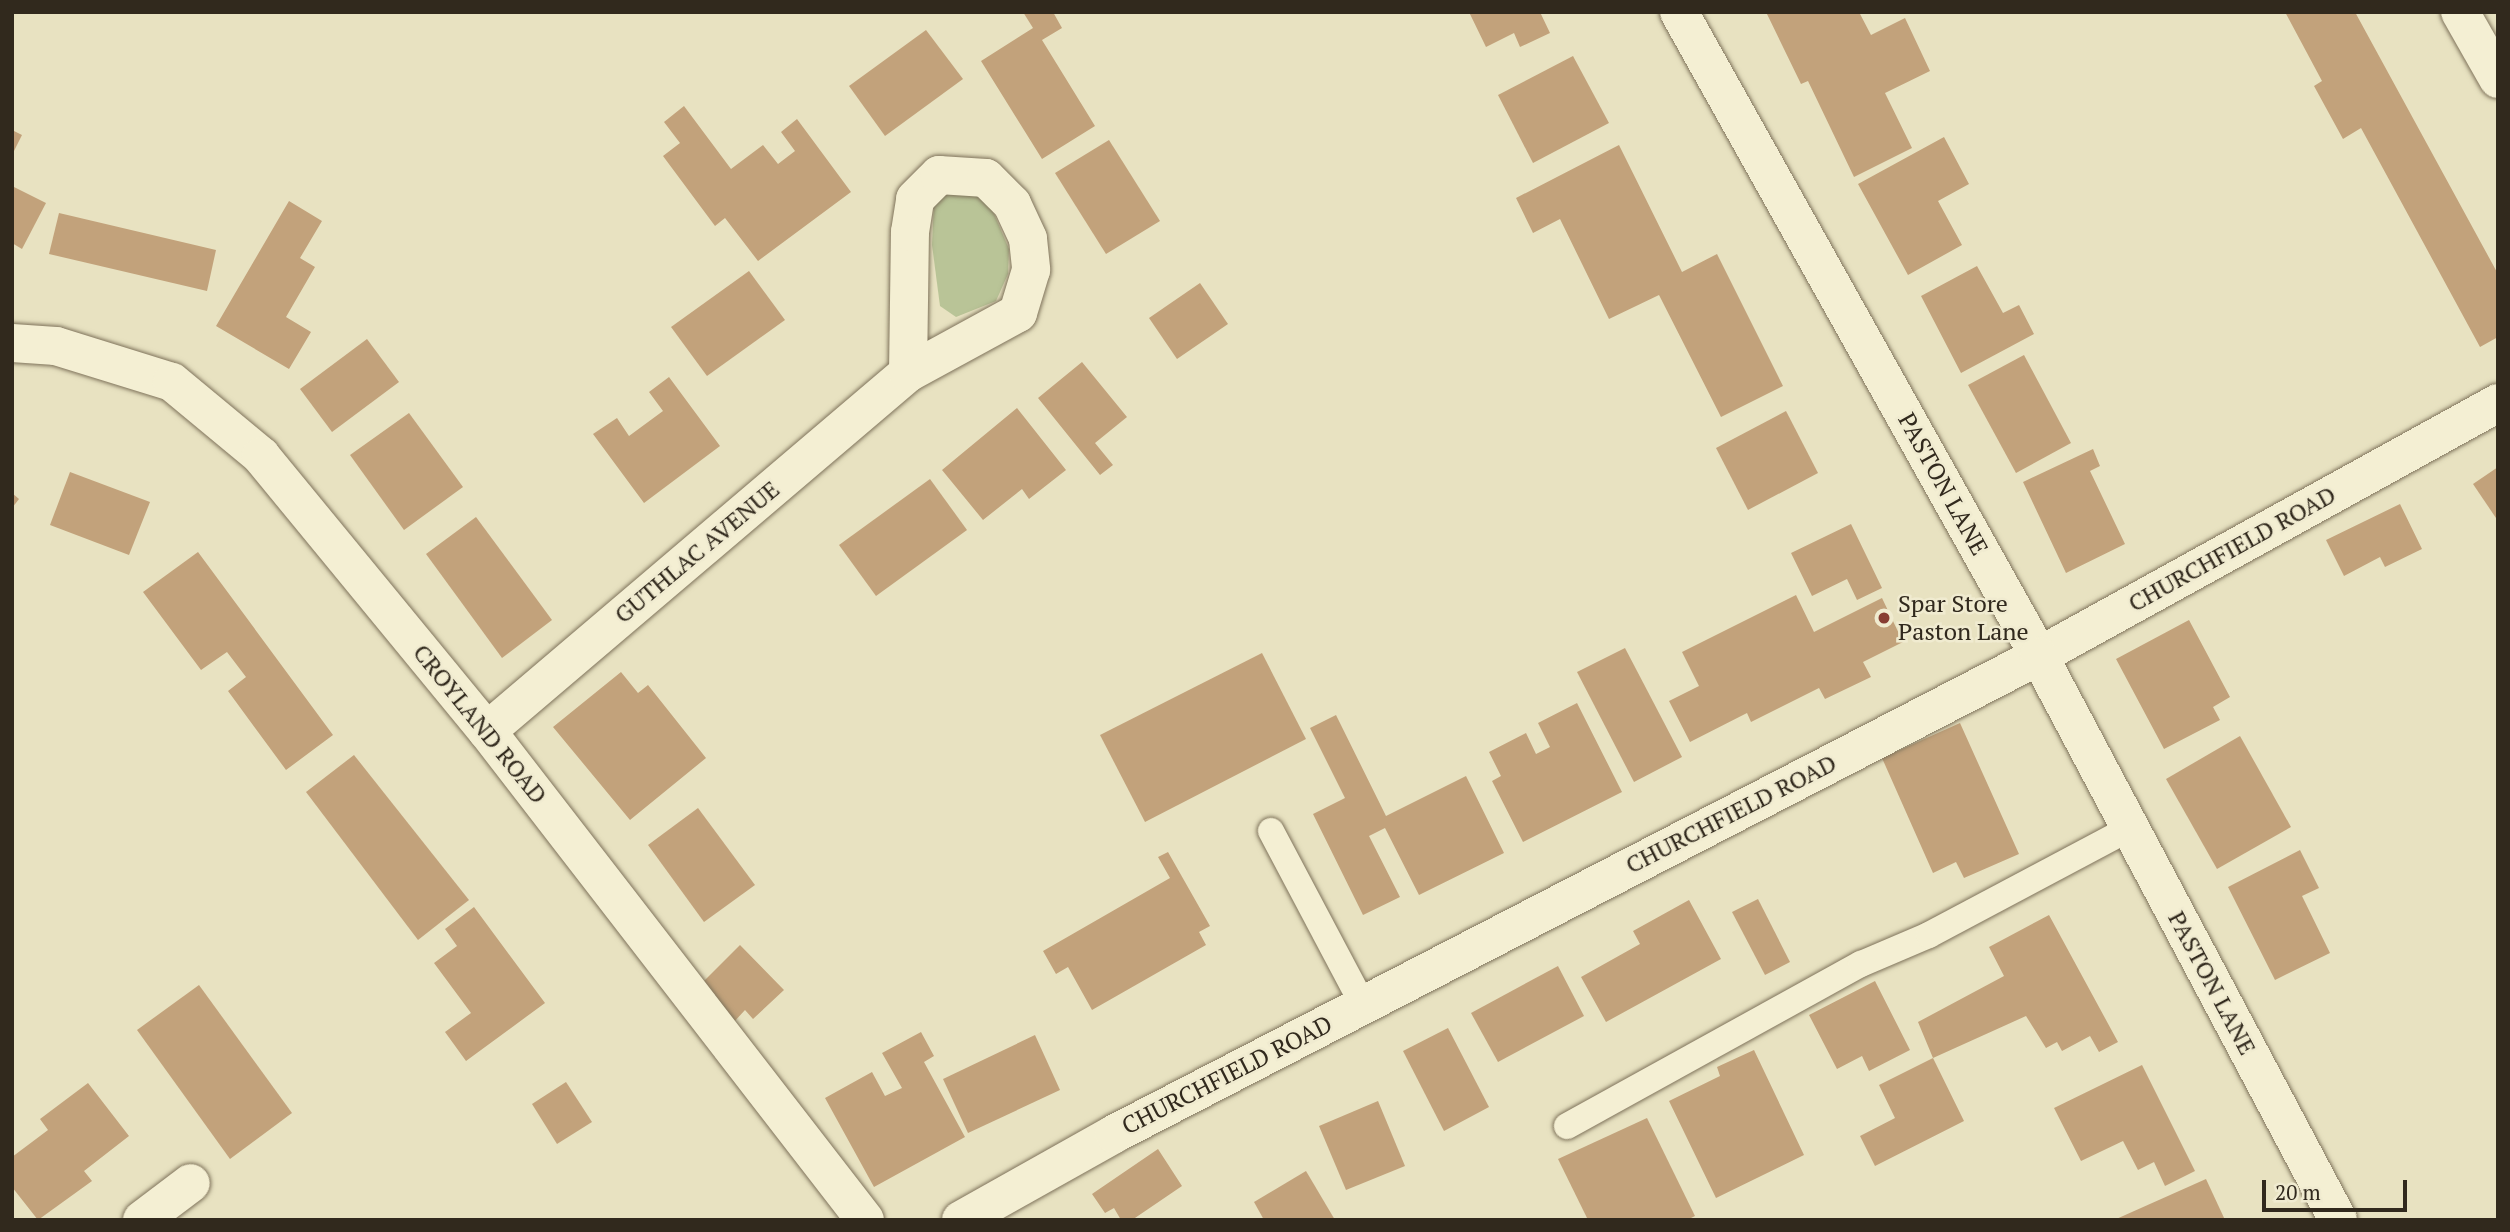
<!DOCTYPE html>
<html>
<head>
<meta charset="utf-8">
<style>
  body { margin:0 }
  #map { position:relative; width:2510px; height:1232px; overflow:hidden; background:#e8e2c1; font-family:"PT Serif",serif }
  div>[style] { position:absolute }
  .green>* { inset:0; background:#b9c497 }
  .building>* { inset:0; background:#c2a27b }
  .roads { filter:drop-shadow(0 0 2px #7f735b) drop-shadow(0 0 2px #7f735b) }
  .lane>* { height:26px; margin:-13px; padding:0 13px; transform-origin:13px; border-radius:13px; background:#f4efd3 }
  .street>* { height:38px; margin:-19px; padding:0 19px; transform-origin:19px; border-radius:19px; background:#f4efd3 }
  .secondary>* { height:38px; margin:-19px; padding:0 19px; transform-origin:19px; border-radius:19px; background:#f4efd3 }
  .dots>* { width:19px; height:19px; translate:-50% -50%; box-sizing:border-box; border:4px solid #f0ebd0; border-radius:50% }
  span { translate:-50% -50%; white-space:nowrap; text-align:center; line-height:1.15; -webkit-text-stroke:5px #f0ebd0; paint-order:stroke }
  .street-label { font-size:24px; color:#31291d }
  .poi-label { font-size:24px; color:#31291d }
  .left { translate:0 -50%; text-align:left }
  .frame { position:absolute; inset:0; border:14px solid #31291d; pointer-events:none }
  .scale { position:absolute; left:2262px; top:1180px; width:145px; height:32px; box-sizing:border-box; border:4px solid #31291d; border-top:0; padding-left:9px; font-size:21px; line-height:24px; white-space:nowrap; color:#31291d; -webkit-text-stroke:5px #f0ebd0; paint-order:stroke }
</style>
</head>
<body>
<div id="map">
  <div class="green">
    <div style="clip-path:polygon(971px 187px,992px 209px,1009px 249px,1008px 274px,996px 301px,956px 317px,940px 306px,932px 245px,934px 202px,952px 188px)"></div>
  </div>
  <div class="building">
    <div style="clip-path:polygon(1023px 12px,1053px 12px,1062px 28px,1042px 40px,1095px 126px,1042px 159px,981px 61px,1033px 28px)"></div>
    <div style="clip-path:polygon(1469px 12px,1540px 12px,1550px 33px,1520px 47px,1514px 33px,1486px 47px)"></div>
    <div style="clip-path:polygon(1766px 12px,1859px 12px,1871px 35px,1905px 18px,1930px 71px,1885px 93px,1912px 148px,1854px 177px,1808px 81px,1801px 84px)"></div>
    <div style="clip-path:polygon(2285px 12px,2355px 12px,2498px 274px,2498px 337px,2480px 347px,2361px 128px,2343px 139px,2314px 86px,2322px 81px)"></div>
    <div style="clip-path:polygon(926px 30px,963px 79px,885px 136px,849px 86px)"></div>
    <div style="clip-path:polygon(1573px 56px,1609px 123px,1533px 163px,1498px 95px)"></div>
    <div style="clip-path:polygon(684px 106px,731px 169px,763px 145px,778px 164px,795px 151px,781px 132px,797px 119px,851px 192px,758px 261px,725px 218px,715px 226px,663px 156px,680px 143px,664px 122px)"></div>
    <div style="clip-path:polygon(12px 130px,22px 135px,12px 155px)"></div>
    <div style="clip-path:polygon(1944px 137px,1969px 184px,1938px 201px,1962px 245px,1908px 275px,1858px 184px)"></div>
    <div style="clip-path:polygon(1109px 140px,1160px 221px,1106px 254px,1055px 173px)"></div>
    <div style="clip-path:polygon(1619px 145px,1682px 272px,1717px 254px,1783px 386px,1721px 417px,1659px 295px,1609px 319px,1560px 219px,1533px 233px,1516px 198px)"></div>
    <div style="clip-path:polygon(12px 186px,46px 203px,22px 249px,12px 243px)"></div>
    <div style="clip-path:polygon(289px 201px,322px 221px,300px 258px,315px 267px,286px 317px,311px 332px,289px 369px,216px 326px)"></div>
    <div style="clip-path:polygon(59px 213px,216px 250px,207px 291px,49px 254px)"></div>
    <div style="clip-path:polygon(1977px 266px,2003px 313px,2019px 305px,2034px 334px,1961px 373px,1921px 296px)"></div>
    <div style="clip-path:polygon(749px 271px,785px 320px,707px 376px,671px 327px)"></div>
    <div style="clip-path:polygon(1200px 283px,1228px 324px,1177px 359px,1149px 318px)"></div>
    <div style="clip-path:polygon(367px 339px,399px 382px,332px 432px,300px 389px)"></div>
    <div style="clip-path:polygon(2024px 355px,2071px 443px,2016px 473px,1968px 385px)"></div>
    <div style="clip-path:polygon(1082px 362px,1127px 417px,1095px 443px,1113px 465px,1100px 475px,1038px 398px)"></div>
    <div style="clip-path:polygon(669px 377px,720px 446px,644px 503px,593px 434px,617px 418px,629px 436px,663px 411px,649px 392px)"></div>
    <div style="clip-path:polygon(1017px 408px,1066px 470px,1029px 499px,1022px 489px,983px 520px,942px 470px)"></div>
    <div style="clip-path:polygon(1786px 411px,1818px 473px,1748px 510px,1716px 448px)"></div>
    <div style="clip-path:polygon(409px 413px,463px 487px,404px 530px,350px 455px)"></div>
    <div style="clip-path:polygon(2093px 449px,2100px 466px,2090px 471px,2125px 544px,2066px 573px,2023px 482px)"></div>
    <div style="clip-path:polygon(2498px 467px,2498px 521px,2473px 484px)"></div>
    <div style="clip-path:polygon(70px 472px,150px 502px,129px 555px,50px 525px)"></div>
    <div style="clip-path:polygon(930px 479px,967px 530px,876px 596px,839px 545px)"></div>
    <div style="clip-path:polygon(12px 493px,19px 499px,12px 508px)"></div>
    <div style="clip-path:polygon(2400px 504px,2422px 549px,2385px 567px,2380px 557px,2344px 576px,2326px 540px)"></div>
    <div style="clip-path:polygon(476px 517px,552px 620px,502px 658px,426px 554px)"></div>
    <div style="clip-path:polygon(1851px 524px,1882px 588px,1857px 600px,1847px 579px,1812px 596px,1791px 553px)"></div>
    <div style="clip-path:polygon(198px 552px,333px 735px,286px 770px,228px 691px,246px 677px,227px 652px,201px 670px,143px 592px)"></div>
    <div style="clip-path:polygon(1796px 595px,1814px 632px,1882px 598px,1903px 642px,1863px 662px,1871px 677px,1825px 699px,1819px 688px,1751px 722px,1747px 713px,1690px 742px,1669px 701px,1699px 686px,1682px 652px)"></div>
    <div style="clip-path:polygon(2189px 620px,2230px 697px,2213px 707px,2220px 720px,2164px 749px,2116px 659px)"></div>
    <div style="clip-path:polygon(1625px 648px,1682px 757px,1634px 782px,1577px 672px)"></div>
    <div style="clip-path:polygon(1262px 653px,1306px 739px,1145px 822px,1100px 735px)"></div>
    <div style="clip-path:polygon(621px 672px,638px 693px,648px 685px,706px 758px,630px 820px,553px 727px)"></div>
    <div style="clip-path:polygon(1577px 703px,1622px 792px,1523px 842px,1492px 781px,1501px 776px,1489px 752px,1526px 733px,1536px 754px,1550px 747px,1538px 723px)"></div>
    <div style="clip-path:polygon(1336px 715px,1386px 816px,1466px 776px,1504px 853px,1419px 895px,1385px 828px,1369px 836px,1400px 897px,1363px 915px,1313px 814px,1345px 798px,1310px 728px)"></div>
    <div style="clip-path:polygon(1960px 723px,2019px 854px,1964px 878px,1956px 862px,1933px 873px,1882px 758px)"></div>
    <div style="clip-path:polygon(2240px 736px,2291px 827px,2217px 869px,2166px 779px)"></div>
    <div style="clip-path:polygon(354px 755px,469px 900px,418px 940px,306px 792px)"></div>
    <div style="clip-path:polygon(698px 808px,755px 885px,704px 922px,648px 845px)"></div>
    <div style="clip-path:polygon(2300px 850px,2319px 888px,2302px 896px,2330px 953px,2275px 980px,2228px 887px)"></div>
    <div style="clip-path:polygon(1168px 852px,1210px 926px,1199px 932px,1206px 945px,1092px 1010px,1068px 967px,1056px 974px,1043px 951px,1170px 878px,1158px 857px)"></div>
    <div style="clip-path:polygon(1758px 899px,1790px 962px,1765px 975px,1732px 912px)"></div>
    <div style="clip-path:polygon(1689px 900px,1721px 959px,1606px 1022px,1581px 977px,1640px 944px,1633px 931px)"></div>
    <div style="clip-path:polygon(474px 907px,545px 1003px,466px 1061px,445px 1032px,471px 1013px,434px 963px,457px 946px,445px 929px)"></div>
    <div style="clip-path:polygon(2049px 915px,2118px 1042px,2099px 1052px,2090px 1036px,2062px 1051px,2057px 1042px,2046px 1048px,2026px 1016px,1933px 1058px,1964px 1121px,1875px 1166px,1860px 1136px,1895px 1118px,1879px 1085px,1933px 1058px,1918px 1022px,2004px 976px,1989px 947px)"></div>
    <div style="clip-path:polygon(740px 945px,784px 990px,753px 1019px,745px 1010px,733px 1023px,698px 987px)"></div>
    <div style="clip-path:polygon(1558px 966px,1584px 1016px,1498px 1062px,1471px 1013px)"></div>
    <div style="clip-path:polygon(1875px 981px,1910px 1050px,1869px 1071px,1862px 1056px,1837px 1069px,1809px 1015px)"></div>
    <div style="clip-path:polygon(199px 985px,292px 1113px,230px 1159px,137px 1030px)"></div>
    <div style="clip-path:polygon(1448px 1028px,1489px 1107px,1444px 1131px,1403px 1051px)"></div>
    <div style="clip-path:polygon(921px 1032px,934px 1056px,924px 1062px,965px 1137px,874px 1187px,825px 1098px,872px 1072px,885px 1096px,902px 1088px,882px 1053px)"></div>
    <div style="clip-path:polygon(1035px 1035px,1060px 1090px,968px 1133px,943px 1079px)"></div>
    <div style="clip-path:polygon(1754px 1050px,1804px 1155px,1716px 1198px,1669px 1101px,1720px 1076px,1717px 1067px)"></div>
    <div style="clip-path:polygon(2142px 1065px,2195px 1171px,2165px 1186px,2154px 1162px,2138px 1170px,2123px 1141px,2081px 1161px,2054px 1108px)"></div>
    <div style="clip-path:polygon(566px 1082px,592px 1122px,557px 1144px,532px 1104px)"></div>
    <div style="clip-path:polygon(88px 1083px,129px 1136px,84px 1171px,92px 1181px,38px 1220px,12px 1187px,12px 1157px,48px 1130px,40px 1119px)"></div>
    <div style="clip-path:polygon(1378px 1101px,1405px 1166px,1346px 1190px,1319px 1126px)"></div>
    <div style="clip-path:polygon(1647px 1118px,1695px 1216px,1687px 1220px,1588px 1220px,1558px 1159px)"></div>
    <div style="clip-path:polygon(1158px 1149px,1182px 1186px,1132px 1220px,1121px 1220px,1114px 1208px,1105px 1213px,1092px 1194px)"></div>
    <div style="clip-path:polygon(1306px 1171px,1335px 1220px,1264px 1220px,1254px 1202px)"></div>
    <div style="clip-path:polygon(2206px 1179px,2225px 1220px,2114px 1220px)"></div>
  </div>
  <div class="roads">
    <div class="lane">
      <div style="left:1271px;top:831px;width:197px;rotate:62.1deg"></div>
      <div style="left:1567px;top:1126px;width:336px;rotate:-28.9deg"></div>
      <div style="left:1861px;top:964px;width:74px;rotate:-23.1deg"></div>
      <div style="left:1929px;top:935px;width:228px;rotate:-28deg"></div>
    </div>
    <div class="street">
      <div style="left:2460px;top:12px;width:77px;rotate:60.4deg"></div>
      <div style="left:12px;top:343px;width:44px;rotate:3.9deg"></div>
      <div style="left:56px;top:346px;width:121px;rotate:17.2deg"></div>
      <div style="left:172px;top:382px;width:116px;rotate:39.7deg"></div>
      <div style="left:261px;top:456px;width:356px;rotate:50.6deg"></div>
      <div style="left:487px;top:731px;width:618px;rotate:52.3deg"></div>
      <div style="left:487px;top:731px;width:553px;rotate:-40.38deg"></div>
      <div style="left:908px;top:373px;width:141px;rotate:-89.2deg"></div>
      <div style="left:910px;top:232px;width:33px;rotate:-81deg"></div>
      <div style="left:915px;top:199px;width:34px;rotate:-45deg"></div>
      <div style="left:939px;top:175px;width:47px;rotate:3.7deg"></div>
      <div style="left:986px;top:178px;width:37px;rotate:45deg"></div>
      <div style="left:1012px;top:204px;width:38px;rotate:65deg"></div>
      <div style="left:1028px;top:239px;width:31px;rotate:84deg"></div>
      <div style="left:1031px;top:270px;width:45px;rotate:106.8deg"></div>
      <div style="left:1018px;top:313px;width:125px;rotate:151.4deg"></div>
      <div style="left:142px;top:1220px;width:61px;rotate:-37.1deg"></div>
      <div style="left:961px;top:1220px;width:176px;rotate:-29.3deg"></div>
      <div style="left:1114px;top:1134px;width:1041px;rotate:-27.33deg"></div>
      <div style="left:2039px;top:656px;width:524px;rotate:-28.86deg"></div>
    </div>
    <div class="secondary">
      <div style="left:1679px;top:12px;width:738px;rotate:60.79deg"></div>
      <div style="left:2039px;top:656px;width:638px;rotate:62.07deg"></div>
    </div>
  </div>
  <div class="dots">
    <div style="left:1884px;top:618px;background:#873d32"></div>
  </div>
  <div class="street-label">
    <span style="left:1943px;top:484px;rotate:61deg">PASTON LANE</span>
    <span style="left:2232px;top:549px;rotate:-29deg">CHURCHFIELD ROAD</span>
    <span style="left:697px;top:552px;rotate:-40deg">GUTHLAC AVENUE</span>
    <span style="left:480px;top:724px;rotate:51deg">CROYLAND ROAD</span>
    <span style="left:1731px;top:814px;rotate:-27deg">CHURCHFIELD ROAD</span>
    <span style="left:2212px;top:983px;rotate:62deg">PASTON LANE</span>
    <span style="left:1227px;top:1075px;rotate:-27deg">CHURCHFIELD ROAD</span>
  </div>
  <div class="poi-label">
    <span class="left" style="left:1898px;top:618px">Spar Store<br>Paston Lane</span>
  </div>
  <div class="frame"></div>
  <div class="scale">20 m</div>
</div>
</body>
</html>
